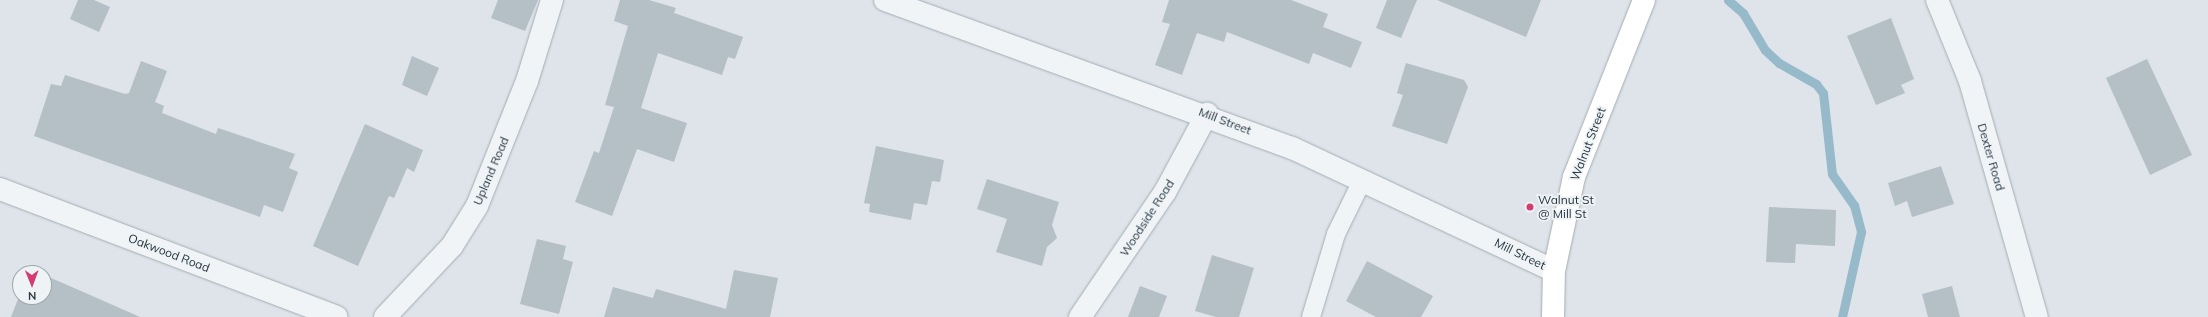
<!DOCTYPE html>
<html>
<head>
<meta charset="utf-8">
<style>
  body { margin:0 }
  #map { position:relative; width:2208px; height:317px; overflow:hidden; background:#dee4e9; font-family:Mulish,sans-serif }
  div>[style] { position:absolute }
  .stream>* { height:9px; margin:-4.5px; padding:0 4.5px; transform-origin:4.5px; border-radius:4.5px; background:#97bacb }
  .building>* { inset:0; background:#b5bfc6 }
  .roads { filter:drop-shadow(0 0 1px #a3acb3) drop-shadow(0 0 1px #a3acb3) }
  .service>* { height:18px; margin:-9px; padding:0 9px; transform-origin:9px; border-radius:9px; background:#f1f4f7 }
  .minor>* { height:22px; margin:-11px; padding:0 11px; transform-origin:11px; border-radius:11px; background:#f1f4f7 }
  .tertiary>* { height:22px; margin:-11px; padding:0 11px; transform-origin:11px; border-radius:11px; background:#f1f4f7 }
  .secondary>* { height:22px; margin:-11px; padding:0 11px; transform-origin:11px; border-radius:11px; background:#fff }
  .dots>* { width:11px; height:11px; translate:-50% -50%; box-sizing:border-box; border:2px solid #eef3f6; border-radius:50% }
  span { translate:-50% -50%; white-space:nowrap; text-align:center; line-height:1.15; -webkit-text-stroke:3.5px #eef3f6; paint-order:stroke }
  .street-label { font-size:12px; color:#273540 }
  .poi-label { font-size:12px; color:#273540 }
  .left { translate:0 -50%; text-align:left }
  .north { position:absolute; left:12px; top:265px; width:40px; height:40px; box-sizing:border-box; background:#eef3f6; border:1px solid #9ea7ad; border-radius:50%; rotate:179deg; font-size:11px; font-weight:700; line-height:16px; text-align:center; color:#273540 }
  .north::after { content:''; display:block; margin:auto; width:14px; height:18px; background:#d53c71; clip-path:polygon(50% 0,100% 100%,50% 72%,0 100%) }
</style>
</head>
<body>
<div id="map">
  <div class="stream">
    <div style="left:1728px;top:0;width:20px;rotate:41deg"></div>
    <div style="left:1743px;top:13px;width:43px;rotate:59.3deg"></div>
    <div style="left:1765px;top:50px;width:19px;rotate:43deg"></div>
    <div style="left:1779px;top:63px;width:43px;rotate:29.6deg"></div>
    <div style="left:1816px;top:84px;width:11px;rotate:52deg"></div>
    <div style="left:1823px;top:93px;width:81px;rotate:83.7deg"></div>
    <div style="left:1832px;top:174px;width:38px;rotate:55deg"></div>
    <div style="left:1854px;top:205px;width:28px;rotate:75deg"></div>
    <div style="left:1861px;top:232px;width:87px;rotate:102.6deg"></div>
  </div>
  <div class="building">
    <div style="clip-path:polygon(78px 0,94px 0,110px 7px,99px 32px,70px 19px)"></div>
    <div style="clip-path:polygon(498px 0,538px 0,525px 31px,491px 18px)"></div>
    <div style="clip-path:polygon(620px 0,649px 0,676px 8px,674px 13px,743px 37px,735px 59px,728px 57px,722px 75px,658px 53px,641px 108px,687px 123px,674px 162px,637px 149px,612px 216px,575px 202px,594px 151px,599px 153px,614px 107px,605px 105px,628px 26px,614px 21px)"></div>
    <div style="clip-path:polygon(1169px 0,1291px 0,1328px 14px,1323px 27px,1362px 42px,1351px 68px,1313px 53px,1309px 64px,1227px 32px,1224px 42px,1197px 33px,1182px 75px,1155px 65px,1170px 24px,1162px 22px)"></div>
    <div style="clip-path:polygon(1387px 0,1417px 0,1401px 38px,1376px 28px)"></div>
    <div style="clip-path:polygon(1437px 0,1541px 0,1526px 37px)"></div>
    <div style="clip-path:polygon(1891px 18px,1914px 79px,1901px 85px,1905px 93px,1876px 105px,1847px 36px)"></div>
    <div style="clip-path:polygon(412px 56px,439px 68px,427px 96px,402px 85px)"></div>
    <div style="clip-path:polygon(2147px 59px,2192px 155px,2150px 175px,2106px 78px)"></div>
    <div style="clip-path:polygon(141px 61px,167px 71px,155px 102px,164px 106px,162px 113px,216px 134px,218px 128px,295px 154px,289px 168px,298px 172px,283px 212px,264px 205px,260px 217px,34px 136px,51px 84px,61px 86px,65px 75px,125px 94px,129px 93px)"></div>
    <div style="clip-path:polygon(1406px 63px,1464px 80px,1468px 87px,1447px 144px,1392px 126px,1403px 95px,1397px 93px)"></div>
    <div style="clip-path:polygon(365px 124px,423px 150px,414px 172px,407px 168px,394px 198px,389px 196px,358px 266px,313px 246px)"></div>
    <div style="clip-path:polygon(876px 146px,944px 160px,940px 182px,932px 181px,927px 205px,914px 203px,911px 220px,869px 212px,870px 204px,864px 203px)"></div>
    <div style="clip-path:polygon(1941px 166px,1954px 204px,1912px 217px,1907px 201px,1895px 206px,1888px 183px)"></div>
    <div style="clip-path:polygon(987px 179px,1059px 202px,1052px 225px,1057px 238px,1047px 247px,1042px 266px,996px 252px,1007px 219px,977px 209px)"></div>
    <div style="clip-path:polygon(1769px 207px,1836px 210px,1835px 246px,1796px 244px,1795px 263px,1766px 262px)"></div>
    <div style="clip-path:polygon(537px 239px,566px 246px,563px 259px,573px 262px,559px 314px,520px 304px)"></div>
    <div style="clip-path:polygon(1212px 255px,1254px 268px,1239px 317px,1216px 317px,1195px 311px)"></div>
    <div style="clip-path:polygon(1367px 261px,1433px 296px,1421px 317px,1376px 317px,1346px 301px)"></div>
    <div style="clip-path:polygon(734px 270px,778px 278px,770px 317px,604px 317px,613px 287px,653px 298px,656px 289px,726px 309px)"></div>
    <div style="clip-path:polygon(44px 275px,65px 284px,140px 317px,11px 317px,20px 294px,20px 297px,44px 297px)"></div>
    <div style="clip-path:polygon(1140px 286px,1167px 296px,1159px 317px,1128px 317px)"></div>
    <div style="clip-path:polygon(1952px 286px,1960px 317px,1928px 317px,1922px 294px)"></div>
  </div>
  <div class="roads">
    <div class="service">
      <div style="left:1311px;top:317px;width:87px;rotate:-73.2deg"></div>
      <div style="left:1336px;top:234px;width:61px;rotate:-63.9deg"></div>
    </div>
    <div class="minor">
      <div style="left:1937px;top:0;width:87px;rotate:67.8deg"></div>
      <div style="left:1970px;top:81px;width:245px;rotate:74.2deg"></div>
      <div style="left:0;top:189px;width:360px;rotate:20.8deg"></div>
      <div style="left:385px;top:317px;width:98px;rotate:-46.7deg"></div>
      <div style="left:452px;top:246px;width:47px;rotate:-58deg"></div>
      <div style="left:477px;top:206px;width:135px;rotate:-68.2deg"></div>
      <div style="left:527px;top:81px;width:85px;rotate:-72.8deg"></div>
      <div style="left:1080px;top:317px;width:151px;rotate:-55.8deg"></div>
      <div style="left:1165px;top:192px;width:89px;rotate:-61.7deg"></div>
    </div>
    <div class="tertiary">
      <div style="left:885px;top:0;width:433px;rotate:20deg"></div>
      <div style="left:1292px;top:148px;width:289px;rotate:25.1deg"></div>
    </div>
    <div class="secondary">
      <div style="left:1553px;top:317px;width:46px;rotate:-88.8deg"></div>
      <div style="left:1554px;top:271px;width:96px;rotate:-78deg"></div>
      <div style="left:1574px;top:177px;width:190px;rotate:-68.4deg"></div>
    </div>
  </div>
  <div class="dots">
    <div style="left:1530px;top:207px;background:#d53c71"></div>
  </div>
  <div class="street-label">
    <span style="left:1225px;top:121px;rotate:21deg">Mill Street</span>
    <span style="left:1588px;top:144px;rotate:-69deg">Walnut Street</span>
    <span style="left:1991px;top:157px;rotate:74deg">Dexter Road</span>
    <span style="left:491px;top:171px;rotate:-67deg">Upland Road</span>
    <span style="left:1147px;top:218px;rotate:-57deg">Woodside Road</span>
    <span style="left:169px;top:253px;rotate:21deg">Oakwood Road</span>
    <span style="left:1520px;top:254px;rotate:26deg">Mill Street</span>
  </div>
  <div class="poi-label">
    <span class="left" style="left:1538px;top:207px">Walnut St<br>@ Mill St</span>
  </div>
  <div class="north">N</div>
</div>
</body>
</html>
